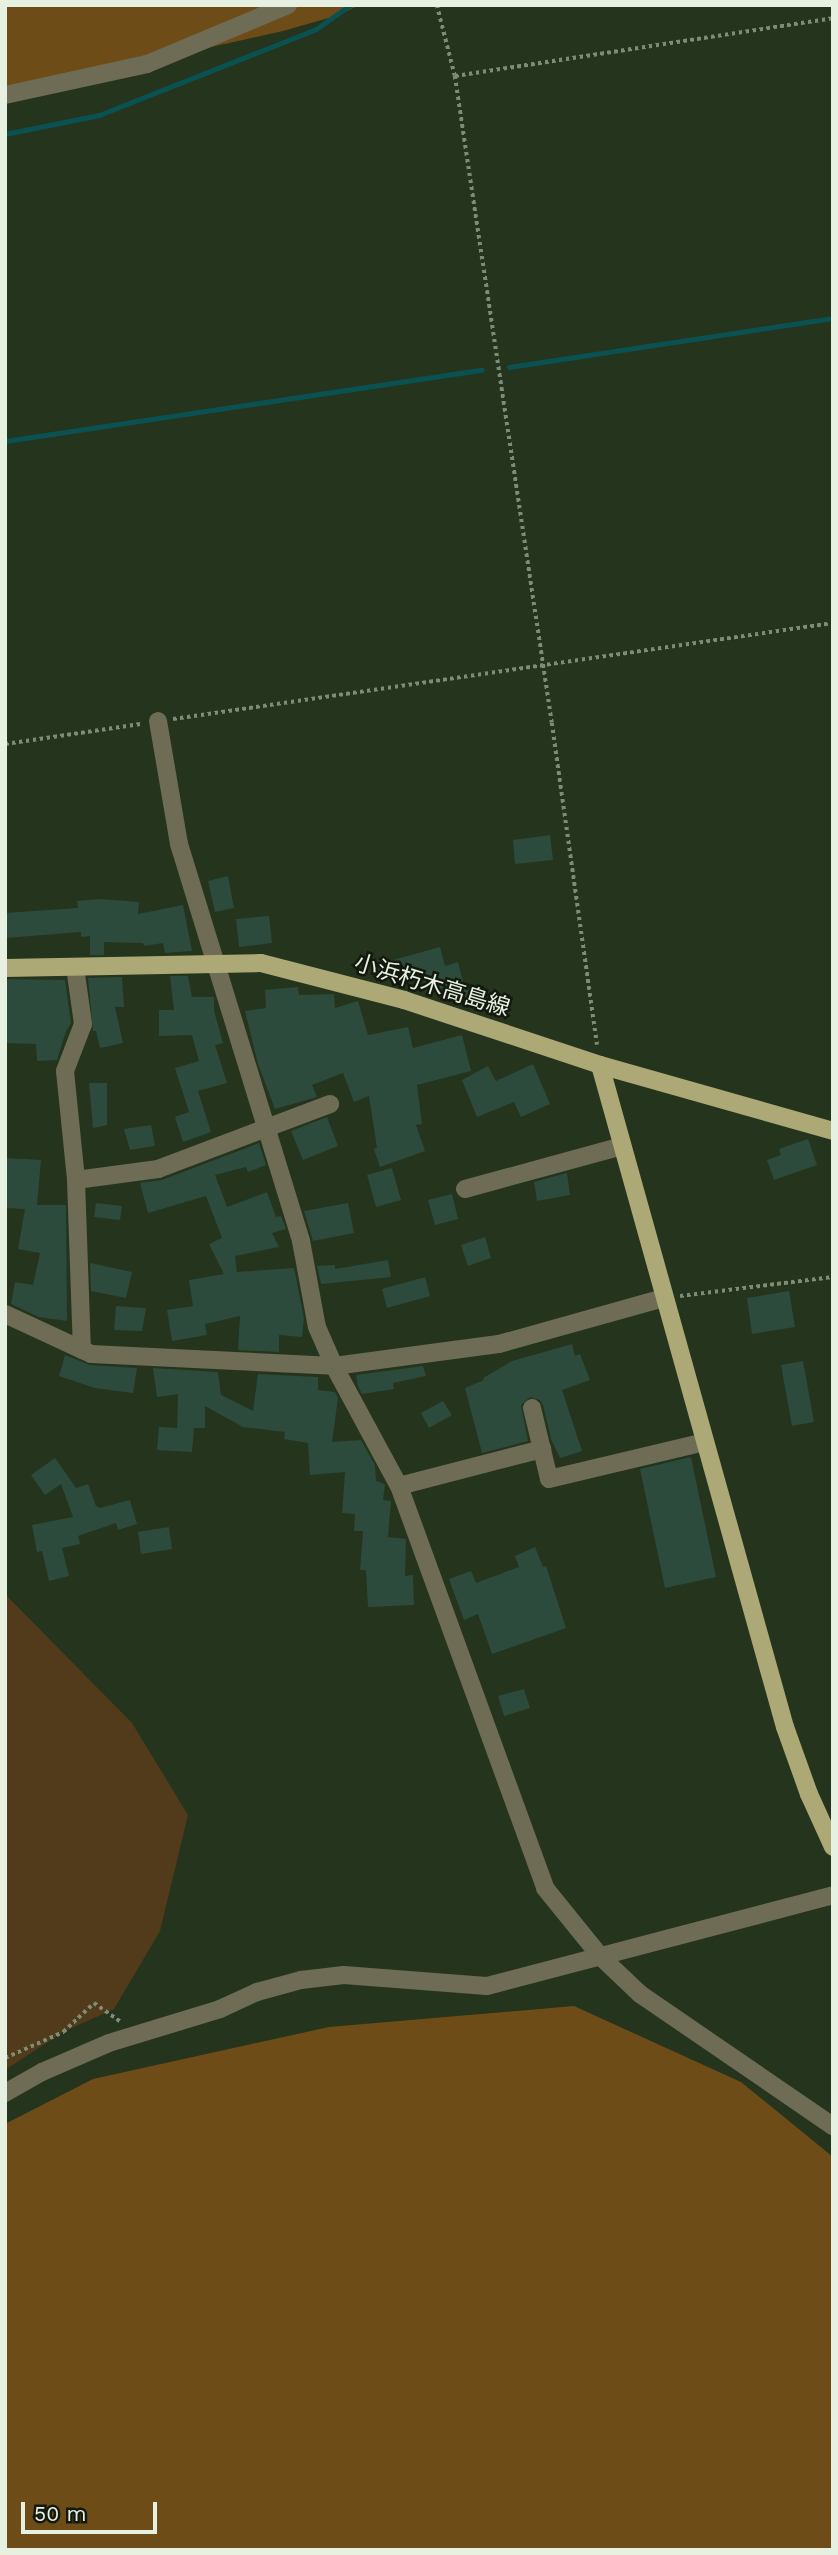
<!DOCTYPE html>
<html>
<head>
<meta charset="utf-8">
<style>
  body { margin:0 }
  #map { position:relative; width:838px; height:2555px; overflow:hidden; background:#25341c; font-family:"Work Sans","Noto Sans JP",sans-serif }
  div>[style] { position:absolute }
  .green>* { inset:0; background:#513b1a }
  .forest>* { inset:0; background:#6e4c17 }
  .stream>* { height:5px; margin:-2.5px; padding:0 2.5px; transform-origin:2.5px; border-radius:2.5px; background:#0a5251 }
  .building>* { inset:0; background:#2c4b3c }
  .path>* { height:3.5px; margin-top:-1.75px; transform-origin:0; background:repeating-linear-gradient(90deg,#7e8b77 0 3.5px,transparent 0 7px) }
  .minor>* { height:18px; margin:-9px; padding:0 9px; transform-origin:9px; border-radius:9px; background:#6e6c54 }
  .major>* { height:18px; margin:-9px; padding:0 9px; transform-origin:9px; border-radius:9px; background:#ada976 }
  span { translate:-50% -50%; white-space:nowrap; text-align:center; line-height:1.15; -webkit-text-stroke:5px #13190f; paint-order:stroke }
  .street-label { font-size:23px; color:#e7f1e2 }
  .frame { position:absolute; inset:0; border:7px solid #e7f1e2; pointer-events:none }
  .scale { position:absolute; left:21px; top:2502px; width:136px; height:32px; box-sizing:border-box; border:4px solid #e7f1e2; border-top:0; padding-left:9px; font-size:21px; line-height:24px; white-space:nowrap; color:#e7f1e2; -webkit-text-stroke:5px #13190f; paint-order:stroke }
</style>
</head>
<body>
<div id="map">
  <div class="green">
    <div style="clip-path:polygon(5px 1594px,132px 1723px,188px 1815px,160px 1931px,114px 2009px,63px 2032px,5px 2070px)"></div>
  </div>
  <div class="forest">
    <div style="clip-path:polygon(5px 5px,359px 5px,339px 15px,283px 31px,5px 93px)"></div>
    <div style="clip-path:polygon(574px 2006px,741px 2082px,833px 2157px,833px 2550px,5px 2550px,5px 2124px,93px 2079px,329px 2027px)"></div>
  </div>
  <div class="stream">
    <div style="left:5px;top:134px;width:96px;rotate:-11.4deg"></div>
    <div style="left:99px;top:115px;width:233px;rotate:-21.6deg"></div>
    <div style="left:316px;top:29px;width:42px;rotate:-35.2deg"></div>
    <div style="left:509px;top:367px;width:328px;rotate:-8.6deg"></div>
    <div style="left:5px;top:441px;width:482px;rotate:-8.5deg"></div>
  </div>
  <div class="building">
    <div style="clip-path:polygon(550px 835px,553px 860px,515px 864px,513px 840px)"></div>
    <div style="clip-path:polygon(228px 876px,234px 908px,215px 912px,208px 881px)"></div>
    <div style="clip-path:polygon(100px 899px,139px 902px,138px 914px,183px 905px,192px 951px,165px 953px,163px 943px,144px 946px,143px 943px,104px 942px,104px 955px,90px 955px,90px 936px,81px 937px,81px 932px,5px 938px,5px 913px,78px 908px,77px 901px)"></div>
    <div style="clip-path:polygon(269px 916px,272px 943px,239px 947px,236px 919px)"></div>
    <div style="clip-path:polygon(440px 947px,445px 966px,458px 962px,463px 982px,427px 993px,423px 979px,380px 980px,379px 960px,393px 960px)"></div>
    <div style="clip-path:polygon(170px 976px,188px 976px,192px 997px,214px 997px,214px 1011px,223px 1043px,215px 1045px,227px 1083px,198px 1091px,211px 1132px,183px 1142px,175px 1117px,189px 1112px,175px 1068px,199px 1061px,192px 1035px,159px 1036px,159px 1010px,174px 1010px)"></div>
    <div style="clip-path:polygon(122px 977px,124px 1007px,115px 1007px,123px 1043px,100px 1048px,96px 1031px,93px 1031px,88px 978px)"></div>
    <div style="clip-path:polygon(5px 979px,65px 980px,71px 1023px,66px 1031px,57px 1060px,37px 1061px,36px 1044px,5px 1043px)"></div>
    <div style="clip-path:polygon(480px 986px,482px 1000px,458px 1006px,455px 991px)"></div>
    <div style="clip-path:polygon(298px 987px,299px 995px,334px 994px,335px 1008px,358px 1001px,368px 1035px,408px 1027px,413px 1048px,462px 1035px,471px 1071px,417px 1085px,422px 1124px,416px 1125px,425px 1151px,380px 1167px,374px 1149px,377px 1148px,369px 1096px,354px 1102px,343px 1073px,312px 1085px,317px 1097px,275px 1109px,258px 1064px,245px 1011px,266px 1008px,265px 990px)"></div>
    <div style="clip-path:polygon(533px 1064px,550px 1104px,521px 1117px,514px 1102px,477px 1117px,462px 1080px,488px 1066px,496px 1081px)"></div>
    <div style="clip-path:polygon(89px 1083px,107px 1083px,107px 1125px,93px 1128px)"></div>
    <div style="clip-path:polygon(327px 1117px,338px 1146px,303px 1160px,291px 1131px)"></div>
    <div style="clip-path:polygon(151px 1125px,155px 1146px,130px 1150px,124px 1129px)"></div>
    <div style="clip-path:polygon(808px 1139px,817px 1165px,774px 1180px,767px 1160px,781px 1155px,779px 1149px)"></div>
    <div style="clip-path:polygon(259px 1143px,266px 1165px,248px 1172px,246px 1167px,215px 1175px,227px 1207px,267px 1192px,276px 1217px,281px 1216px,286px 1229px,272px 1233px,279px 1247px,235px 1256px,237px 1272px,294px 1268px,304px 1318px,302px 1337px,279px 1335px,279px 1352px,238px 1350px,240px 1316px,205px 1324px,207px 1335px,172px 1341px,167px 1310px,193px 1306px,189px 1280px,224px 1274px,209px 1244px,222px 1238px,206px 1196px,148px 1213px,140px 1183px,162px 1180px)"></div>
    <div style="clip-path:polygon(5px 1158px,41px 1160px,37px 1205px,66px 1205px,67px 1321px,39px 1317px,11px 1304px,15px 1282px,33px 1285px,40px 1253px,18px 1249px,25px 1209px,5px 1208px)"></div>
    <div style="clip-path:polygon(392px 1168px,401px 1200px,376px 1207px,367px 1175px)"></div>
    <div style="clip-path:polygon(567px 1173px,570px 1195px,537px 1201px,534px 1182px)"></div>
    <div style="clip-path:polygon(452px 1194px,458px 1219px,435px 1225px,428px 1200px)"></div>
    <div style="clip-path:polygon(96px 1203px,122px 1206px,120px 1220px,94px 1217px)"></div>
    <div style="clip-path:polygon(348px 1203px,354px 1233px,313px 1241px,304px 1211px)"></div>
    <div style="clip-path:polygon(485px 1237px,491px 1258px,468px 1266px,461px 1245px)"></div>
    <div style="clip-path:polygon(388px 1260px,391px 1277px,321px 1284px,317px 1266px,335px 1265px,335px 1269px)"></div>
    <div style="clip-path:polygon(90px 1263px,132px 1272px,126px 1298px,91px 1291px)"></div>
    <div style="clip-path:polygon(425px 1277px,430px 1296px,387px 1308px,382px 1289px)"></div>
    <div style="clip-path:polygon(789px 1291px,795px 1327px,752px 1334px,747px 1298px)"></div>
    <div style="clip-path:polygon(116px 1306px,146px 1308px,142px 1331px,114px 1330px)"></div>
    <div style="clip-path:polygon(572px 1344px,575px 1356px,580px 1354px,590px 1380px,562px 1390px,582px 1451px,560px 1458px,551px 1439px,543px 1405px,540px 1400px,530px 1397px,521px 1405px,528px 1441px,482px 1453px,465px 1388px,484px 1380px,483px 1378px,512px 1361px)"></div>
    <div style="clip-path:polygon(65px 1355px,90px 1365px,137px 1368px,133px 1393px,95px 1388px,59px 1376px)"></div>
    <div style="clip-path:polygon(803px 1361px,814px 1422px,792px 1426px,781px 1365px)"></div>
    <div style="clip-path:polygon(423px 1366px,426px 1376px,393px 1383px,394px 1389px,362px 1394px,358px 1386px,356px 1375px)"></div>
    <div style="clip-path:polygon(153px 1368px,218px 1372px,221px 1395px,253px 1411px,258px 1374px,318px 1377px,318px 1390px,335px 1392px,338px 1398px,332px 1442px,361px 1440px,375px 1465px,376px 1481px,385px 1484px,383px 1500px,391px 1501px,388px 1537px,406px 1539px,405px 1576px,413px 1575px,414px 1605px,368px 1607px,366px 1570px,360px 1570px,363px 1531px,354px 1531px,355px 1514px,342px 1513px,345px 1472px,310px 1475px,308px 1443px,284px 1439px,285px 1432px,243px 1427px,205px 1406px,205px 1428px,194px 1428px,192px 1452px,157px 1450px,159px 1427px,177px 1428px,178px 1394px,157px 1397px)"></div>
    <div style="clip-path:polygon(443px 1401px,452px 1415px,429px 1428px,421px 1413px)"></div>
    <div style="clip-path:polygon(691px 1457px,716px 1577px,665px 1588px,640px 1469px)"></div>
    <div style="clip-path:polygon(55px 1458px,76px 1488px,88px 1484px,96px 1506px,100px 1508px,130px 1500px,137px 1524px,118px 1530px,116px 1523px,78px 1536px,80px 1544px,62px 1548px,69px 1576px,49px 1581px,42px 1551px,37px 1552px,32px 1525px,73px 1517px,61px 1484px,45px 1495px,31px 1475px)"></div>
    <div style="clip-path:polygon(169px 1527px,172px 1549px,141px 1554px,138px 1532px)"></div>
    <div style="clip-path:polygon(535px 1547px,543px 1567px,546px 1566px,566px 1628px,492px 1654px,478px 1614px,464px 1620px,449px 1579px,471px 1571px,476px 1583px,519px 1567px,515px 1556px)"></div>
    <div style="clip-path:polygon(524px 1689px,530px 1708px,504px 1716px,498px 1696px)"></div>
  </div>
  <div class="path">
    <div style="left:437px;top:5px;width:73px;rotate:75.8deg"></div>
    <div style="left:455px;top:76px;width:654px;rotate:81.47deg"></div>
    <div style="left:552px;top:723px;width:325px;rotate:82deg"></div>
    <div style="left:455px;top:76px;width:382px;rotate:-8.7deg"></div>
    <div style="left:173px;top:719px;width:667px;rotate:-8.28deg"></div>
    <div style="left:5px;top:744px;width:137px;rotate:-8.4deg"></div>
    <div style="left:680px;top:1296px;width:154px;rotate:-7.1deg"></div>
    <div style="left:5px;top:2058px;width:64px;rotate:-24.1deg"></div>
    <div style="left:63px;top:2032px;width:42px;rotate:-43.1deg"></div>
    <div style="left:94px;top:2003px;width:32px;rotate:35deg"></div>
  </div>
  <div class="minor">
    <div style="left:5px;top:95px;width:145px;rotate:-12.3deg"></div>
    <div style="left:147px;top:64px;width:153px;rotate:-22.7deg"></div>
    <div style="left:158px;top:721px;width:125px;rotate:80.3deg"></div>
    <div style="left:179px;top:844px;width:415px;rotate:72.9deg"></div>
    <div style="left:301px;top:1241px;width:87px;rotate:79.5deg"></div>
    <div style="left:317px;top:1327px;width:43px;rotate:66.4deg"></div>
    <div style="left:334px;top:1366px;width:136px;rotate:61.6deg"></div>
    <div style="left:399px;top:1486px;width:428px;rotate:70deg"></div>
    <div style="left:545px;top:1888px;width:87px;rotate:51deg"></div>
    <div style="left:600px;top:1956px;width:55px;rotate:43.5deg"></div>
    <div style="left:640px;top:1994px;width:234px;rotate:34.4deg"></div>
    <div style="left:75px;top:967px;width:58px;rotate:82deg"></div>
    <div style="left:83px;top:1024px;width:50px;rotate:111deg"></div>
    <div style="left:65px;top:1071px;width:110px;rotate:84.2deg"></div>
    <div style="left:76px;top:1180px;width:170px;rotate:88deg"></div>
    <div style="left:76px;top:1180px;width:83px;rotate:-7.6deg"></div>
    <div style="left:158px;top:1169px;width:184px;rotate:-20.7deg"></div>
    <div style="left:465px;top:1189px;width:163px;rotate:-15.3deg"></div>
    <div style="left:5px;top:1314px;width:95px;rotate:24.9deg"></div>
    <div style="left:91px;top:1354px;width:243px;rotate:2.8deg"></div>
    <div style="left:334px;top:1366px;width:166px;rotate:-7.6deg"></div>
    <div style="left:499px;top:1344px;width:171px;rotate:-15.6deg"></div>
    <div style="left:532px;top:1408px;width:73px;rotate:76.5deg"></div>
    <div style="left:549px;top:1479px;width:159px;rotate:-13.4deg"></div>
    <div style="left:399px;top:1486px;width:148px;rotate:-14.5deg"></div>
    <div style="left:5px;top:2093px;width:43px;rotate:-29.6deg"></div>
    <div style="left:42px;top:2072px;width:73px;rotate:-23.4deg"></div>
    <div style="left:109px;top:2043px;width:116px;rotate:-17deg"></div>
    <div style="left:220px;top:2009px;width:41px;rotate:-24.7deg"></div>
    <div style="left:257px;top:1992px;width:46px;rotate:-15.3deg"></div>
    <div style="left:301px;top:1980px;width:43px;rotate:-6.6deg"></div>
    <div style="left:344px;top:1975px;width:143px;rotate:4.4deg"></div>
    <div style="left:487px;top:1986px;width:358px;rotate:-14.7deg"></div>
  </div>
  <div class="major">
    <div style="left:5px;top:968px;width:256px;rotate:-1.1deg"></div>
    <div style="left:261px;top:963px;width:148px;rotate:14.5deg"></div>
    <div style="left:404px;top:1000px;width:206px;rotate:18.3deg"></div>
    <div style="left:600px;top:1065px;width:242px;rotate:15.8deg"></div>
    <div style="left:600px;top:1065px;width:687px;rotate:74.39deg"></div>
    <div style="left:785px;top:1727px;width:71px;rotate:70.3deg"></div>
    <div style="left:809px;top:1794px;width:58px;rotate:65.6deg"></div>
  </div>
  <div class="street-label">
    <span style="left:432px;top:986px;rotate:17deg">小浜朽木高島線</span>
  </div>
  <div class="frame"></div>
  <div class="scale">50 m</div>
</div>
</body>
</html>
